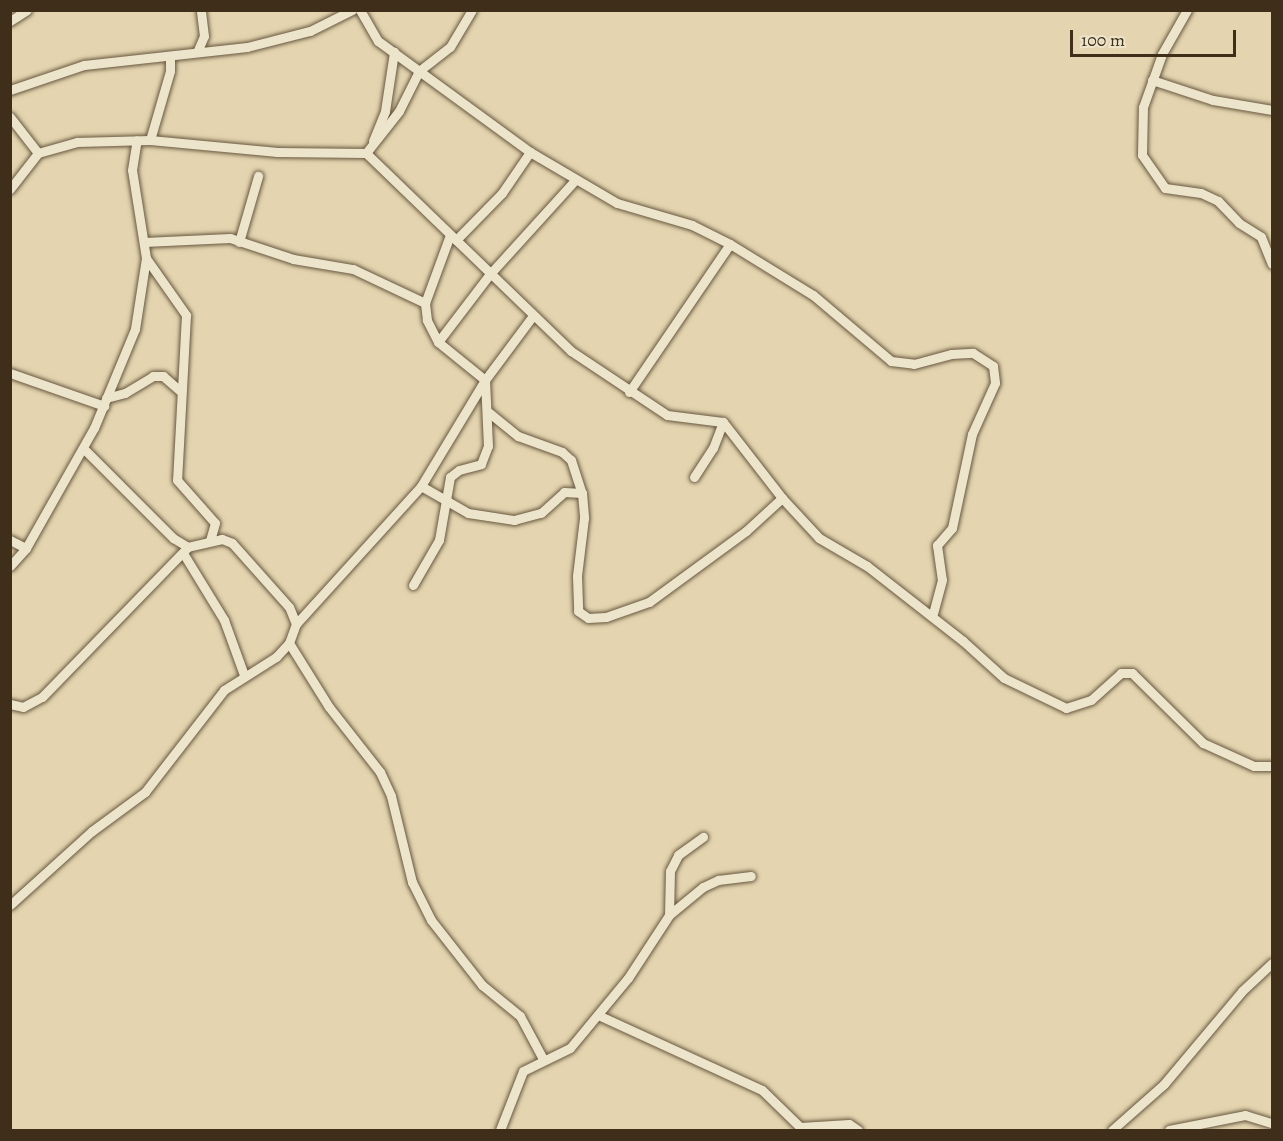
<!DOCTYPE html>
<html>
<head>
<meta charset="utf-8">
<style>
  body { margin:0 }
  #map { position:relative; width:1283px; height:1141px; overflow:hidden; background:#e4d5b0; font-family:Alegreya,serif }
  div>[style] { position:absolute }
  .roads { filter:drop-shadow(0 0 2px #68583f) drop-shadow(0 0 2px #68583f) }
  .minor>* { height:9px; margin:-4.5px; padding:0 4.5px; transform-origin:4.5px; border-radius:4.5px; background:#ede4cc }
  span { translate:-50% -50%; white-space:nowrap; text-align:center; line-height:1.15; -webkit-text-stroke:6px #ede4cc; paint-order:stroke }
  .frame { position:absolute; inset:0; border:12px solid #3f2e19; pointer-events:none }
  .scale { position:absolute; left:1070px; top:30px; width:166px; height:27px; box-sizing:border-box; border:3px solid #3f2e19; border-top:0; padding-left:8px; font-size:18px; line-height:21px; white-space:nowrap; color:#3f2e19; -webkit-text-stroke:4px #ede4cc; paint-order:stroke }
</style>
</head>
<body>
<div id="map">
  <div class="roads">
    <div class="minor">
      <div style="left:360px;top:10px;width:36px;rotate:60deg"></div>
      <div style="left:378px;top:41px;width:188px;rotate:36.1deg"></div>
      <div style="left:530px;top:152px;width:101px;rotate:30.4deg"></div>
      <div style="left:617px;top:203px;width:78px;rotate:16.3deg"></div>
      <div style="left:692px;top:225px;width:42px;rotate:26.6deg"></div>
      <div style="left:730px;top:244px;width:97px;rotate:31.6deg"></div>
      <div style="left:813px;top:295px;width:102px;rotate:40.2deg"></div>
      <div style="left:891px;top:361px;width:23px;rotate:7deg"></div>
      <div style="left:914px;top:364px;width:38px;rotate:-15deg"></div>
      <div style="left:951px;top:354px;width:22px;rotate:-3deg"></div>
      <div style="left:973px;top:353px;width:24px;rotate:33deg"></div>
      <div style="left:993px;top:366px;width:17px;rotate:83deg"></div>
      <div style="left:995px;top:383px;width:56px;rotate:114.3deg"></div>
      <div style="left:972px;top:434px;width:96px;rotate:102deg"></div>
      <div style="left:952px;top:528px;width:23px;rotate:131deg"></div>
      <div style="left:937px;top:545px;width:35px;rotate:82deg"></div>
      <div style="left:942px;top:580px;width:38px;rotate:105deg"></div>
      <div style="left:1187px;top:10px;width:51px;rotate:119.6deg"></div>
      <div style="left:1162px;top:54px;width:56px;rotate:109.7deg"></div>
      <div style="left:1143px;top:107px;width:48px;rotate:91.2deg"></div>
      <div style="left:1142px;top:155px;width:40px;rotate:55.1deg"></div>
      <div style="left:1165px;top:188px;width:36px;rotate:8deg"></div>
      <div style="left:1201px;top:193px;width:19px;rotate:25deg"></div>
      <div style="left:1218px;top:201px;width:30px;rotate:46deg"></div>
      <div style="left:1239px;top:223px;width:26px;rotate:32deg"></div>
      <div style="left:1261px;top:237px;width:29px;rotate:68deg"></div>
      <div style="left:10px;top:21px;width:20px;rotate:-33deg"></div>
      <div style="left:198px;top:50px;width:15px;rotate:-67deg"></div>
      <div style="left:204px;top:36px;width:26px;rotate:-97deg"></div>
      <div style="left:1152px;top:80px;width:64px;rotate:18.2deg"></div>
      <div style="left:1213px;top:100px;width:60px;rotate:9.6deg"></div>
      <div style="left:10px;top:90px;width:78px;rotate:-18.7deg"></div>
      <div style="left:84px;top:65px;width:164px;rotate:-6.3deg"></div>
      <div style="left:247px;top:47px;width:65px;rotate:-14.3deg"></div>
      <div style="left:310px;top:31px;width:47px;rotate:-26.6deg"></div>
      <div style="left:10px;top:117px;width:46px;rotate:52.1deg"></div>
      <div style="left:150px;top:140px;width:72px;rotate:-73.8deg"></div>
      <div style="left:170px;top:71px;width:15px;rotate:-90deg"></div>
      <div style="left:373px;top:141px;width:32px;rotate:-68deg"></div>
      <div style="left:385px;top:111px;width:60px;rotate:-81.3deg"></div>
      <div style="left:366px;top:153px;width:285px;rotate:44deg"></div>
      <div style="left:571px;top:351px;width:115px;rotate:33.7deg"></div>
      <div style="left:667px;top:415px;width:56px;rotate:7.1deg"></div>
      <div style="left:723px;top:422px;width:96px;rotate:52.2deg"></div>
      <div style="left:782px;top:498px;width:54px;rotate:47.2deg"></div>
      <div style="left:819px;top:538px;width:56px;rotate:30.3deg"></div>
      <div style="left:867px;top:566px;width:122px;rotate:38deg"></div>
      <div style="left:963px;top:641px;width:55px;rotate:42.1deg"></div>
      <div style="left:1004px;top:678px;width:69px;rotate:25.8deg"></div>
      <div style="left:1066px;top:708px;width:26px;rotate:-18deg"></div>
      <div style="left:1091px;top:700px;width:40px;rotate:-42deg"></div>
      <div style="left:1121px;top:673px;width:11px"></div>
      <div style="left:1132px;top:673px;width:100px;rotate:44.6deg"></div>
      <div style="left:1203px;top:743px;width:56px;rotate:24.3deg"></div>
      <div style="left:1254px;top:766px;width:18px"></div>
      <div style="left:10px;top:189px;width:46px;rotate:-52.1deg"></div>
      <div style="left:38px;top:153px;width:41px;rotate:-15.8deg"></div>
      <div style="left:77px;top:142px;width:73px;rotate:-1.6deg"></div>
      <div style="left:150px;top:140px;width:128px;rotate:5.4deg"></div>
      <div style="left:277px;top:152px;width:89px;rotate:0.6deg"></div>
      <div style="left:366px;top:153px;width:53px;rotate:-51.8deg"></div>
      <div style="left:399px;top:111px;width:45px;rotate:-63.4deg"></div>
      <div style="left:419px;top:71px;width:39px;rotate:-38deg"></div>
      <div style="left:450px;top:47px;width:43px;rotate:-59.3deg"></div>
      <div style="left:456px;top:240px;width:66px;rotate:-45.6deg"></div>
      <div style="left:502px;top:193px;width:50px;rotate:-55.7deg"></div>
      <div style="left:144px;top:242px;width:86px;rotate:-2.7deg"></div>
      <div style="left:230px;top:238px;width:66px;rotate:18.4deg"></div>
      <div style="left:293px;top:259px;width:61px;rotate:9.5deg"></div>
      <div style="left:353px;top:269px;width:80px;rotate:25.3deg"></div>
      <div style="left:239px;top:242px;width:69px;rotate:-73.9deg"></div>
      <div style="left:146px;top:258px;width:70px;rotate:54.9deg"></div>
      <div style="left:186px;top:315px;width:165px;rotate:93.1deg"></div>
      <div style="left:177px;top:480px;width:57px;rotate:48.5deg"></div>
      <div style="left:215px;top:523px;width:18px;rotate:106deg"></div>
      <div style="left:438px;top:342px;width:84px;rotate:-52.7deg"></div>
      <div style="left:489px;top:275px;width:128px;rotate:-47.8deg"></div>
      <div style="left:10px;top:373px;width:100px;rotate:19.3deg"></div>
      <div style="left:629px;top:392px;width:179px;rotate:-55.7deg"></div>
      <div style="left:106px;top:398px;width:20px;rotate:-15deg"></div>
      <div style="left:125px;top:393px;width:33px;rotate:-31deg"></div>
      <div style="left:153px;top:376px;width:10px"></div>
      <div style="left:163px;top:376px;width:23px;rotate:41deg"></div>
      <div style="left:487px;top:411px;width:40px;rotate:39deg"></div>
      <div style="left:518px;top:436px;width:47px;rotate:20deg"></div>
      <div style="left:562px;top:452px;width:12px;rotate:42deg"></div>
      <div style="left:571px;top:460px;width:35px;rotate:72deg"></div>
      <div style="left:582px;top:493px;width:25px;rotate:85deg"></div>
      <div style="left:584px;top:518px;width:58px;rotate:96.9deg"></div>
      <div style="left:577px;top:576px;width:35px;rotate:88deg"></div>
      <div style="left:578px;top:611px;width:12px;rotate:35deg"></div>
      <div style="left:588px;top:618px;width:18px;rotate:-3deg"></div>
      <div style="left:606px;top:617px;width:46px;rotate:-19.2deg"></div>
      <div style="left:649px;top:602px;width:120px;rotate:-36.2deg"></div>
      <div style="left:746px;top:531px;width:49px;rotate:-42.5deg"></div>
      <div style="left:694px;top:477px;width:35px;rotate:-57deg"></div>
      <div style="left:713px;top:448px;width:28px;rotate:-69deg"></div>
      <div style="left:421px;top:486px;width:54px;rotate:29.9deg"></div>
      <div style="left:468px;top:513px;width:47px;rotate:8.7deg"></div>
      <div style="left:514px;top:520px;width:28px;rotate:-15deg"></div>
      <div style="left:541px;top:513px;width:31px;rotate:-42deg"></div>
      <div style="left:564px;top:492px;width:18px;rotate:3deg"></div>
      <div style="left:10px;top:540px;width:18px;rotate:27deg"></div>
      <div style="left:183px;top:553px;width:79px;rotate:58.5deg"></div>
      <div style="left:224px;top:620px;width:59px;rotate:70deg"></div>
      <div style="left:10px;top:566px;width:24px;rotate:-48deg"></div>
      <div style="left:26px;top:548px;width:138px;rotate:-60.5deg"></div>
      <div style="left:94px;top:428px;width:107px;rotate:-67.5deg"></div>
      <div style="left:135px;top:329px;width:72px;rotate:-81.2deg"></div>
      <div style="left:146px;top:258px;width:89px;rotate:-99deg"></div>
      <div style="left:132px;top:170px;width:30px;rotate:-81deg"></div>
      <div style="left:413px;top:585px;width:52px;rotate:-60deg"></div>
      <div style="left:439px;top:540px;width:64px;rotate:-80.1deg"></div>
      <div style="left:450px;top:477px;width:11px;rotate:-38deg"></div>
      <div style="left:459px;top:470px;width:23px;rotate:-15deg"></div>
      <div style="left:481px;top:464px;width:19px;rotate:-69deg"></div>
      <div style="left:488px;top:446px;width:66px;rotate:-92.6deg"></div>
      <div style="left:485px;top:380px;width:60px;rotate:-141deg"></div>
      <div style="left:438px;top:342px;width:25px;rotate:-117deg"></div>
      <div style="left:427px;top:320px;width:17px;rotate:-97deg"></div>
      <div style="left:425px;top:303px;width:72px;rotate:-69.8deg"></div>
      <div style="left:296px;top:624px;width:186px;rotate:-47.8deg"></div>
      <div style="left:421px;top:486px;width:124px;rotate:-58.9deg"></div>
      <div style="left:485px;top:380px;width:79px;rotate:-53.3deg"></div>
      <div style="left:289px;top:643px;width:75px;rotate:58deg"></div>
      <div style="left:329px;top:707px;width:83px;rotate:51.9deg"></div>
      <div style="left:380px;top:772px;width:26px;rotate:65deg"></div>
      <div style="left:391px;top:796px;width:89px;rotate:76.3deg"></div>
      <div style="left:412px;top:882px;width:42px;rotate:63.4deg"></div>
      <div style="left:431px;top:920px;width:83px;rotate:51.9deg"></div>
      <div style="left:482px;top:985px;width:49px;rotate:39.2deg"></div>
      <div style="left:520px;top:1016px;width:49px;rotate:61.9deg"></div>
      <div style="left:10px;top:704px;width:13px;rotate:13deg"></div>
      <div style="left:23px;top:707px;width:21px;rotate:-28deg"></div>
      <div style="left:42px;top:697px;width:209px;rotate:-45.8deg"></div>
      <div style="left:10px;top:905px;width:110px;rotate:-42.1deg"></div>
      <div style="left:92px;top:831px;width:66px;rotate:-36.3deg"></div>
      <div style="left:145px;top:792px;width:129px;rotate:-52.2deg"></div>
      <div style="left:224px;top:690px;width:62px;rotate:-32.4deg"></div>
      <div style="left:276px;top:657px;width:19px;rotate:-47deg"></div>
      <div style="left:289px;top:643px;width:20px;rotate:-70deg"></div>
      <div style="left:296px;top:624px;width:18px;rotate:-112deg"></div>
      <div style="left:289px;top:607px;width:86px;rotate:-131.7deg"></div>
      <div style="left:232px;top:543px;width:11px;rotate:-158deg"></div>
      <div style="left:222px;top:539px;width:35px;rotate:167deg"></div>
      <div style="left:188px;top:547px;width:17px;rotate:-149deg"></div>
      <div style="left:173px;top:538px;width:127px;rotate:-135deg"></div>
      <div style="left:669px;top:915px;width:44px;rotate:-88.7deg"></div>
      <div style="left:670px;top:871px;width:18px;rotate:-63deg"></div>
      <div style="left:678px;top:855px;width:31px;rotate:-36deg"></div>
      <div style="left:598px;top:1015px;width:180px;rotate:24.6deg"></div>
      <div style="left:762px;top:1090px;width:53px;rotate:44.2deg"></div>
      <div style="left:800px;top:1127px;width:49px;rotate:-3.5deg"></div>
      <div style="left:849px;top:1124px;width:11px;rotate:34deg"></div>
      <div style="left:500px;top:1130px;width:63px;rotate:-68.7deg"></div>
      <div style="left:523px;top:1071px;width:52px;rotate:-26.1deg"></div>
      <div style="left:570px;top:1048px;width:91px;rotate:-50.4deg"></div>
      <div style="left:628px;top:978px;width:75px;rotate:-56.9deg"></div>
      <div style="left:669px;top:915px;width:44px;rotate:-39.5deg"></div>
      <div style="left:703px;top:887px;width:17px;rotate:-25deg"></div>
      <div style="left:718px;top:880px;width:33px;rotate:-7deg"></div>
      <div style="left:1112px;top:1130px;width:69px;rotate:-41.5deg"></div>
      <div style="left:1164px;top:1084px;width:121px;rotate:-50deg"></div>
      <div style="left:1242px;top:991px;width:41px;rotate:-43deg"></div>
      <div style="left:1169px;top:1130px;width:77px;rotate:-11.2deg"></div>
      <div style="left:1245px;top:1115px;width:28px;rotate:17deg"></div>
    </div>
  </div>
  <div class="frame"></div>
  <div class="scale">100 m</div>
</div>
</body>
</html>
